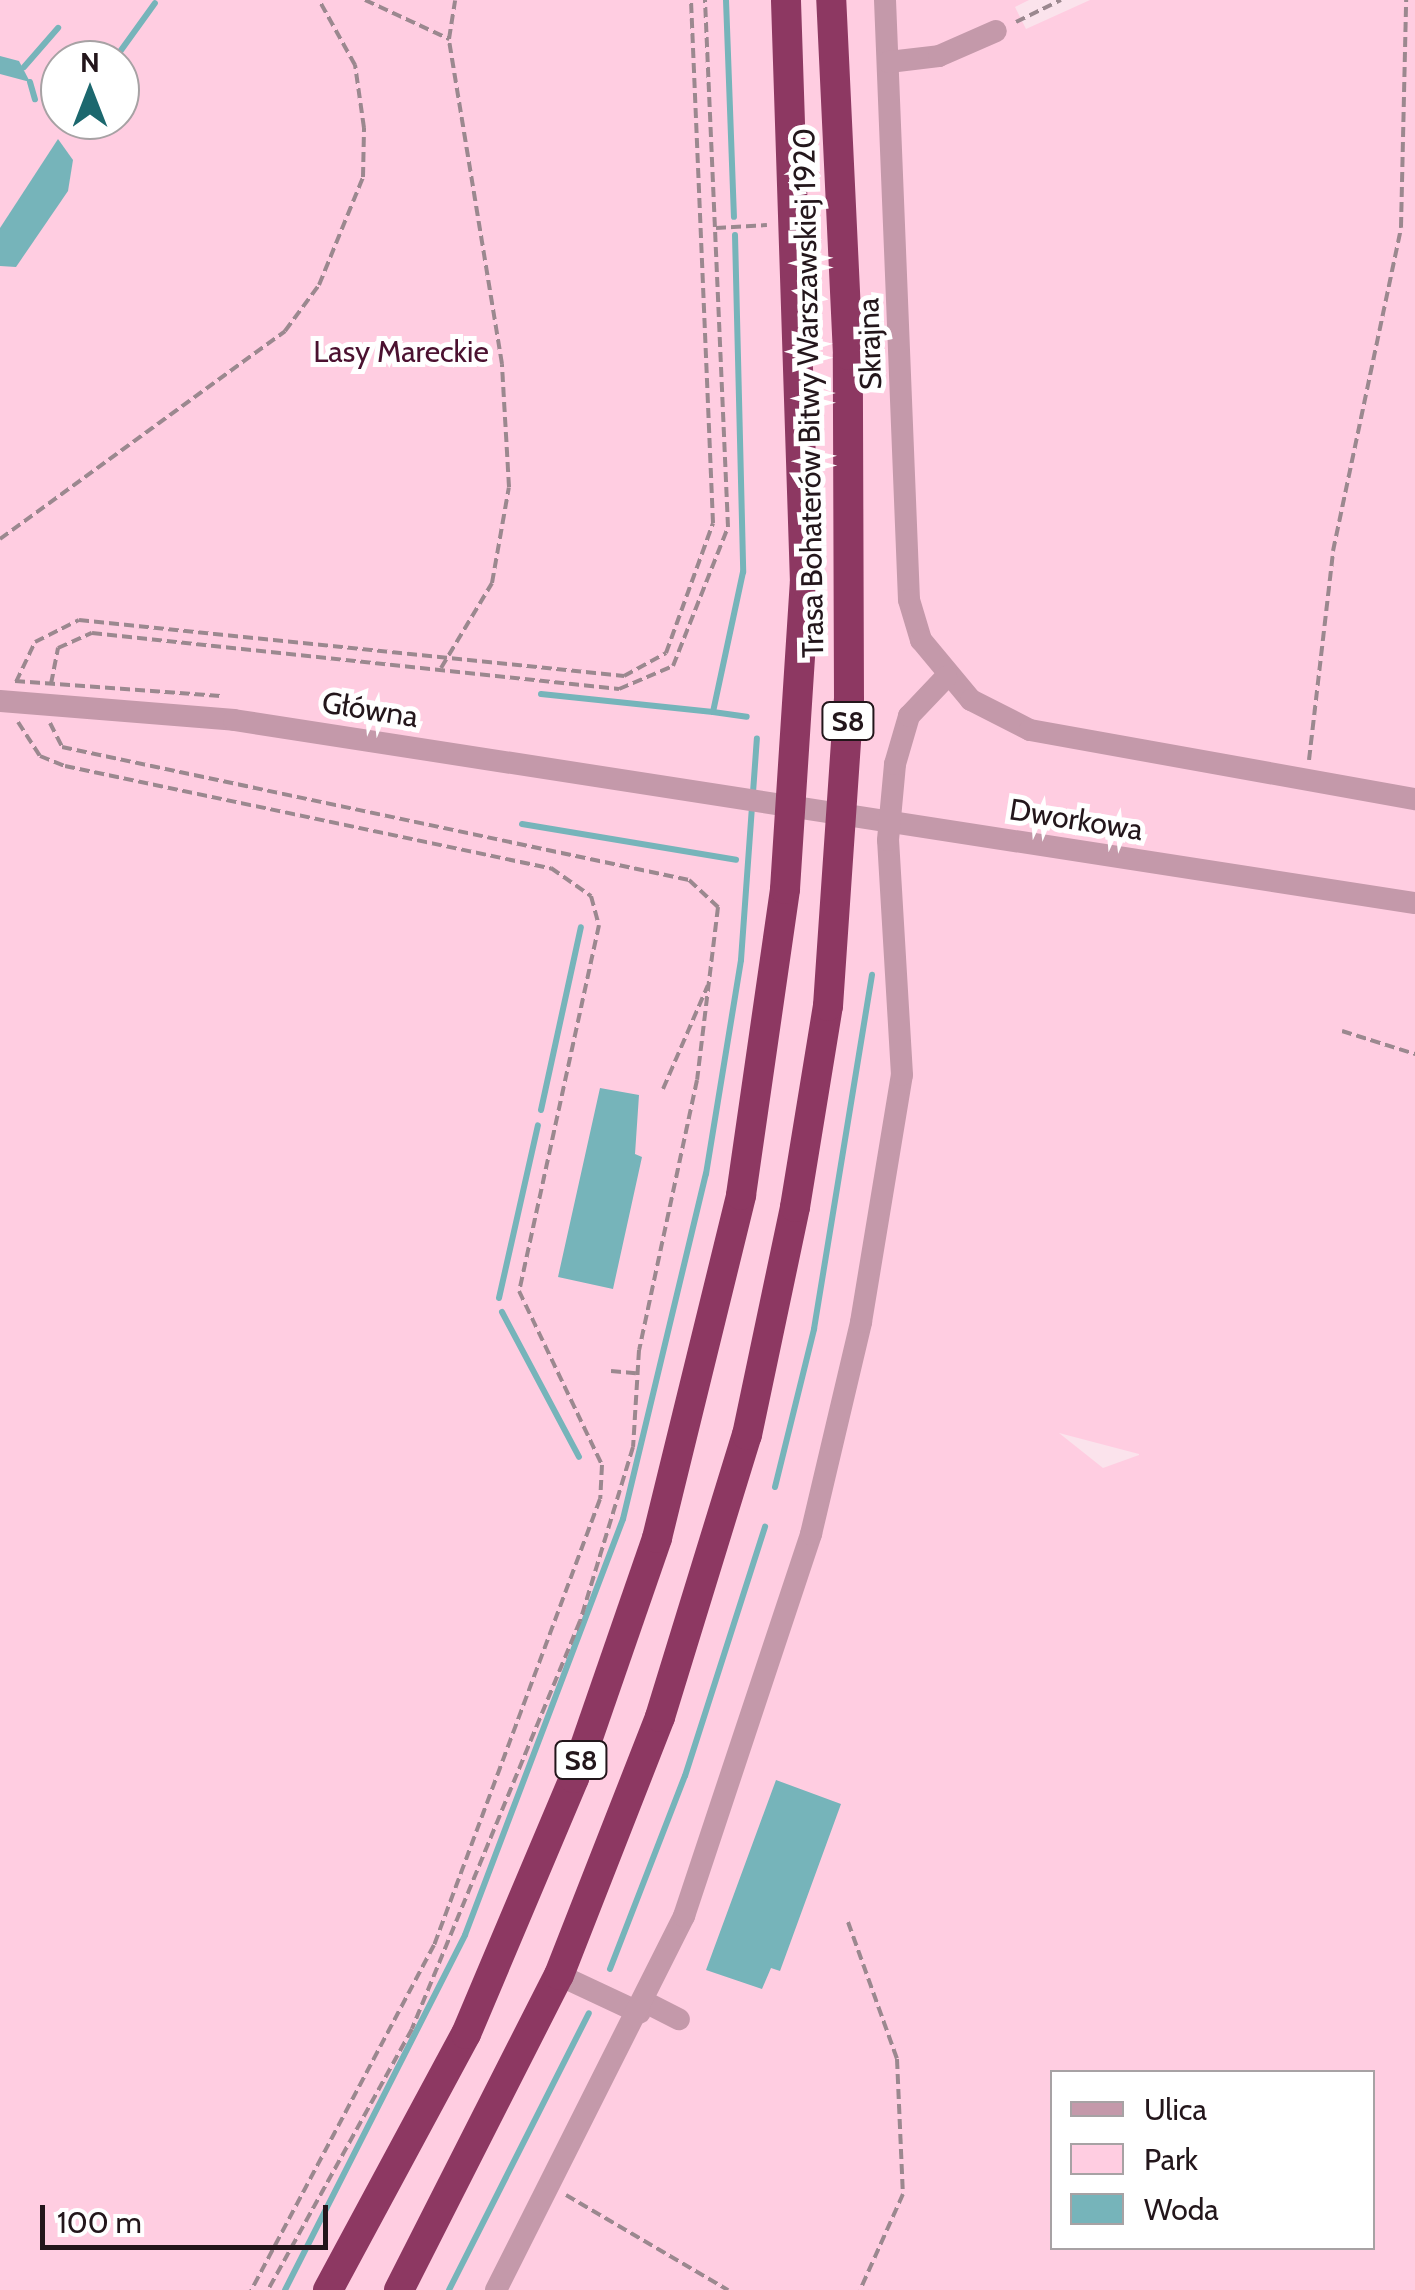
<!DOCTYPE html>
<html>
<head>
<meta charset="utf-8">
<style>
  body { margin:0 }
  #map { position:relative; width:1415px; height:2290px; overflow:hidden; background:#fbe3ec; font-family:Cabin,sans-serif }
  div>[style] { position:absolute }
  .green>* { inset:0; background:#ffcde1 }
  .water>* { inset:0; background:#76b4ba }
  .stream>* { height:6px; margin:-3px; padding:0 3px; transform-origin:3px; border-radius:3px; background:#76b4ba }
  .path>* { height:4px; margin-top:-2px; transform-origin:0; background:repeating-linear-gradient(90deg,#9b888f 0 10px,transparent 0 15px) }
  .minor>* { height:22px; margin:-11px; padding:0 11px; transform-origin:11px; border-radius:11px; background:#c499aa }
  .highway>* { height:30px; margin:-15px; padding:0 15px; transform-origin:15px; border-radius:15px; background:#8d3862 }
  span { translate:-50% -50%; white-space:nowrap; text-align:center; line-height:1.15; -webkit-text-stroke:10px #fff; paint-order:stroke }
  .shield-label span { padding:2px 8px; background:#fff; border:2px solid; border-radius:8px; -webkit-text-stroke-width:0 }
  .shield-label { font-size:28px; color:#23161b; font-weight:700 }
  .street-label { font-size:30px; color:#23161b }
  .park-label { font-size:30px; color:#4b1130 }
  .legend { position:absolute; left:1050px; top:2070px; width:325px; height:180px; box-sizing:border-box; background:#fff; border:2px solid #a7a2a4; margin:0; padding:12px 18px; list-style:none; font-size:30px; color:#23161b }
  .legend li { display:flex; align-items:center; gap:20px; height:50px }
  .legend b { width:50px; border:2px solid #a7a2a4 }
  .north { position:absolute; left:40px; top:40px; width:100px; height:100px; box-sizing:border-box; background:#fff; border:2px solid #a7a2a4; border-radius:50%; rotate:0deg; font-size:28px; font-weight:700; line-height:40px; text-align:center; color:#23161b }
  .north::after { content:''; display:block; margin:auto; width:35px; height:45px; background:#1c686e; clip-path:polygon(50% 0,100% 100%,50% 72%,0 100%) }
  .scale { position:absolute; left:40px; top:2205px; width:288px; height:45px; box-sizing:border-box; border:5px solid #23161b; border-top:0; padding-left:12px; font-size:30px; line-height:35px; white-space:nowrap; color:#23161b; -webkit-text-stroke:8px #fff; paint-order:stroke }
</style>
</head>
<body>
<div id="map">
  <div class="green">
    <div style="clip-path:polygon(evenodd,0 0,1029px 0,1015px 7px,1026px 29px,1090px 0,1415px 0,1415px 2290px,0 2290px,0 0,60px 60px,120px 60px,120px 120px,60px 120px,60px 60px,0 0,1059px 1433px,1139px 1454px,1139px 1455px,1103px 1468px,1059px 1433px,0 0,1052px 2072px,1372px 2072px,1372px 2248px,1052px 2248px,1052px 2072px)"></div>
  </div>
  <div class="water">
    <div style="clip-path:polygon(0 56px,19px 61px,30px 82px,0 74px)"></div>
    <div style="clip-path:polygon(58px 139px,73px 160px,68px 191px,16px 267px,0 266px,0 228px)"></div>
    <div style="clip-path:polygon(600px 1088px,639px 1095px,635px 1154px,642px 1157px,613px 1289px,558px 1277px)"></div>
    <div style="clip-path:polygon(776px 1780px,841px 1804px,780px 1971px,771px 1968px,762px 1989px,706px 1970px)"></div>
  </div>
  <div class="stream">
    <div style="left:726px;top:0;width:217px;rotate:87.9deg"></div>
    <div style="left:114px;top:60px;width:70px;rotate:-54.3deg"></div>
    <div style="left:24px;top:67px;width:52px;rotate:-48.9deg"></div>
    <div style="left:30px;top:82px;width:18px;rotate:74deg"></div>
    <div style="left:735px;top:235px;width:337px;rotate:88.6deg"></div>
    <div style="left:743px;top:572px;width:143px;rotate:102.1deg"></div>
    <div style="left:713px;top:712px;width:34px;rotate:8deg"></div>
    <div style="left:541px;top:694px;width:173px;rotate:6deg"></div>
    <div style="left:522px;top:824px;width:217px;rotate:9.5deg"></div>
    <div style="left:541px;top:1110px;width:187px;rotate:-77.7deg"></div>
    <div style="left:499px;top:1298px;width:177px;rotate:-77.3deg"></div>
    <div style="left:502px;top:1312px;width:164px;rotate:62deg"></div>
    <div style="left:775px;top:1487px;width:163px;rotate:-76.1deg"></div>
    <div style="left:814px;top:1329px;width:359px;rotate:-80.7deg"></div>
    <div style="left:610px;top:1969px;width:207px;rotate:-68.8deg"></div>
    <div style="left:685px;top:1776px;width:262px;rotate:-72.2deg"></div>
    <div style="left:285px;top:2290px;width:398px;rotate:-63.1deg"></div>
    <div style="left:465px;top:1935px;width:445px;rotate:-69.2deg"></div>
    <div style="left:623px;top:1519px;width:355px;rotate:-76.5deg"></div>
    <div style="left:706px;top:1174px;width:217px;rotate:-80.7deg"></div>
    <div style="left:741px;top:960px;width:222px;rotate:-85.9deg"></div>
    <div style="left:449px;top:2290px;width:310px;rotate:-63.2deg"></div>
  </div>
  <div class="path">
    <div style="left:365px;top:0;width:93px;rotate:24.9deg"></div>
    <div style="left:1016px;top:22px;width:50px;rotate:-26.1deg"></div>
    <div style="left:716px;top:228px;width:51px;rotate:-3.4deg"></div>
    <div style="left:0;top:539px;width:353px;rotate:-36.1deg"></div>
    <div style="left:285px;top:331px;width:57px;rotate:-53.5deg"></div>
    <div style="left:319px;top:285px;width:117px;rotate:-67.8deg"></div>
    <div style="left:363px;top:177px;width:49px;rotate:-88.8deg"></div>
    <div style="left:364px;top:128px;width:64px;rotate:-98.1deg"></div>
    <div style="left:355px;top:65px;width:74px;rotate:-119deg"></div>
    <div style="left:441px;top:668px;width:99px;rotate:-59deg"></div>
    <div style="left:492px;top:583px;width:97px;rotate:-80deg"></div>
    <div style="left:509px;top:487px;width:123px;rotate:-93.3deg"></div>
    <div style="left:502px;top:364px;width:329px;rotate:-99.3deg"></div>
    <div style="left:449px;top:39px;width:39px;rotate:-81deg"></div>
    <div style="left:15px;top:681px;width:206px;rotate:4.2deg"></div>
    <div style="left:16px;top:682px;width:44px;rotate:-64.6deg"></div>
    <div style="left:35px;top:642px;width:49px;rotate:-26.6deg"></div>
    <div style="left:79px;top:620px;width:548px;rotate:5.87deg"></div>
    <div style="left:624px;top:676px;width:48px;rotate:-28.7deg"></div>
    <div style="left:666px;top:653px;width:138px;rotate:-70.1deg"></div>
    <div style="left:713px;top:523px;width:523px;rotate:-92.41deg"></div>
    <div style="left:51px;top:684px;width:37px;rotate:-79deg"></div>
    <div style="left:58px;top:648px;width:37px;rotate:-24deg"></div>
    <div style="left:92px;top:633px;width:530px;rotate:6.07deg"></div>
    <div style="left:619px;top:689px;width:59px;rotate:-23.1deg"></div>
    <div style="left:673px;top:666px;width:149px;rotate:-68.4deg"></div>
    <div style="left:728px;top:527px;width:528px;rotate:-92.5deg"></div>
    <div style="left:18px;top:722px;width:40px;rotate:57.1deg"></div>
    <div style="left:40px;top:756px;width:27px;rotate:22deg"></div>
    <div style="left:65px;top:766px;width:497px;rotate:11.9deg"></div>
    <div style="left:551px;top:868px;width:49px;rotate:35deg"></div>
    <div style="left:591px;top:896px;width:30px;rotate:75deg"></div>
    <div style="left:599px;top:925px;width:375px;rotate:102.3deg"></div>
    <div style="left:519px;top:1291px;width:193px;rotate:64.5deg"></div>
    <div style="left:602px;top:1465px;width:34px;rotate:93deg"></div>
    <div style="left:600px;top:1499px;width:476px;rotate:110.4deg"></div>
    <div style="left:434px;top:1945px;width:391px;rotate:117.9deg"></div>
    <div style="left:50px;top:723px;width:27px;rotate:63deg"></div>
    <div style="left:62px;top:747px;width:641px;rotate:11.98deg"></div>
    <div style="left:689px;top:880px;width:40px;rotate:43deg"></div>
    <div style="left:718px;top:907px;width:174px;rotate:96.9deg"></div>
    <div style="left:697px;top:1080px;width:276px;rotate:102.1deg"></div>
    <div style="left:639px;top:1350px;width:97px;rotate:93.5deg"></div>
    <div style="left:633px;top:1447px;width:182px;rotate:106.9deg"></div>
    <div style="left:580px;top:1621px;width:441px;rotate:112.4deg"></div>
    <div style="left:412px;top:2029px;width:298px;rotate:118.9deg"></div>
    <div style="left:1309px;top:760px;width:210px;rotate:-83.4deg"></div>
    <div style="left:1333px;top:551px;width:331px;rotate:-78.1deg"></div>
    <div style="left:1401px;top:227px;width:227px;rotate:-88.7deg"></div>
    <div style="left:1342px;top:1031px;width:77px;rotate:17.5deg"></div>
    <div style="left:663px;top:1089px;width:113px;rotate:-66.6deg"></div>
    <div style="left:611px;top:1371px;width:25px;rotate:5deg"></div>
    <div style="left:848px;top:1922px;width:145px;rotate:70.3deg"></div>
    <div style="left:897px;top:2059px;width:135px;rotate:87.5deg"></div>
    <div style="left:903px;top:2194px;width:105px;rotate:114.1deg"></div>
    <div style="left:566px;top:2195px;width:188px;rotate:30.4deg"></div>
  </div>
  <div class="minor">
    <div style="left:885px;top:0;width:600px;rotate:87.71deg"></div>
    <div style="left:909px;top:600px;width:42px;rotate:73.3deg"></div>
    <div style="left:921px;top:640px;width:78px;rotate:50.2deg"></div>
    <div style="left:971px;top:700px;width:66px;rotate:27deg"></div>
    <div style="left:1030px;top:730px;width:391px;rotate:10.2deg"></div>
    <div style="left:889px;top:62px;width:50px;rotate:-6.8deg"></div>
    <div style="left:939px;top:56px;width:62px;rotate:-23.7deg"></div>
    <div style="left:0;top:701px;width:235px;rotate:4.6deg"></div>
    <div style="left:234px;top:720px;width:1195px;rotate:8.81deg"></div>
    <div style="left:559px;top:1975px;width:89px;rotate:25.1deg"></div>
    <div style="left:645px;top:2002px;width:38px;rotate:27deg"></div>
    <div style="left:496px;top:2290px;width:419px;rotate:-63.3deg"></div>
    <div style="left:684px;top:1916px;width:403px;rotate:-71.6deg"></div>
    <div style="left:811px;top:1534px;width:218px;rotate:-76.7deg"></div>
    <div style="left:861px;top:1322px;width:250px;rotate:-80.6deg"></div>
    <div style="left:902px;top:1075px;width:235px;rotate:-93.4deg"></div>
    <div style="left:888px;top:840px;width:76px;rotate:-84.7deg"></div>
    <div style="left:895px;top:764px;width:50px;rotate:-73.7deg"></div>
    <div style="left:909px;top:716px;width:54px;rotate:-46.5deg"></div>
  </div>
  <div class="highway">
    <div style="left:328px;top:2290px;width:291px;rotate:-61.7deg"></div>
    <div style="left:466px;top:2034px;width:278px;rotate:-67.1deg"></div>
    <div style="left:574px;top:1778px;width:254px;rotate:-70.9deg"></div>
    <div style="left:657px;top:1538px;width:353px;rotate:-76.2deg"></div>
    <div style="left:741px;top:1195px;width:309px;rotate:-81.8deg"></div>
    <div style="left:785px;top:889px;width:307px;rotate:-86.3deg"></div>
    <div style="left:805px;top:583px;width:583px;rotate:-91.87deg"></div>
    <div style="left:399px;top:2290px;width:353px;rotate:-63.1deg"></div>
    <div style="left:559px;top:1975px;width:277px;rotate:-68.6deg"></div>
    <div style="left:660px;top:1717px;width:295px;rotate:-72.9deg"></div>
    <div style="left:747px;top:1435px;width:233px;rotate:-78.1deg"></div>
    <div style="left:795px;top:1207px;width:204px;rotate:-80.7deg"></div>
    <div style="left:828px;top:1006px;width:307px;rotate:-86.1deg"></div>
    <div style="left:849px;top:700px;width:345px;rotate:-90.2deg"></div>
    <div style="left:848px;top:355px;width:355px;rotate:-92.7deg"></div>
  </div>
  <div class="shield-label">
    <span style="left:848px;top:721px">S8</span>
    <span style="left:581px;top:1760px">S8</span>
  </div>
  <div class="street-label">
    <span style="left:870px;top:344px;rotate:-92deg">Skrajna</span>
    <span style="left:809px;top:393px;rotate:-91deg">Trasa Bohaterów Bitwy Warszawskiej 1920</span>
    <span style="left:370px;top:710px;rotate:9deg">Główna</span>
    <span style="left:1076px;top:820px;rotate:9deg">Dworkowa</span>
  </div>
  <div class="park-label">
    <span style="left:401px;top:352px">Lasy Mareckie</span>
  </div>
  <ul class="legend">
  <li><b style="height:12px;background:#c499aa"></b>Ulica</li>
  <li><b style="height:28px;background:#ffcde1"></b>Park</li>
  <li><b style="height:28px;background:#76b4ba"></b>Woda</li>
  </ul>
  <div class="north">N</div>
  <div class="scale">100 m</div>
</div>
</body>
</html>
